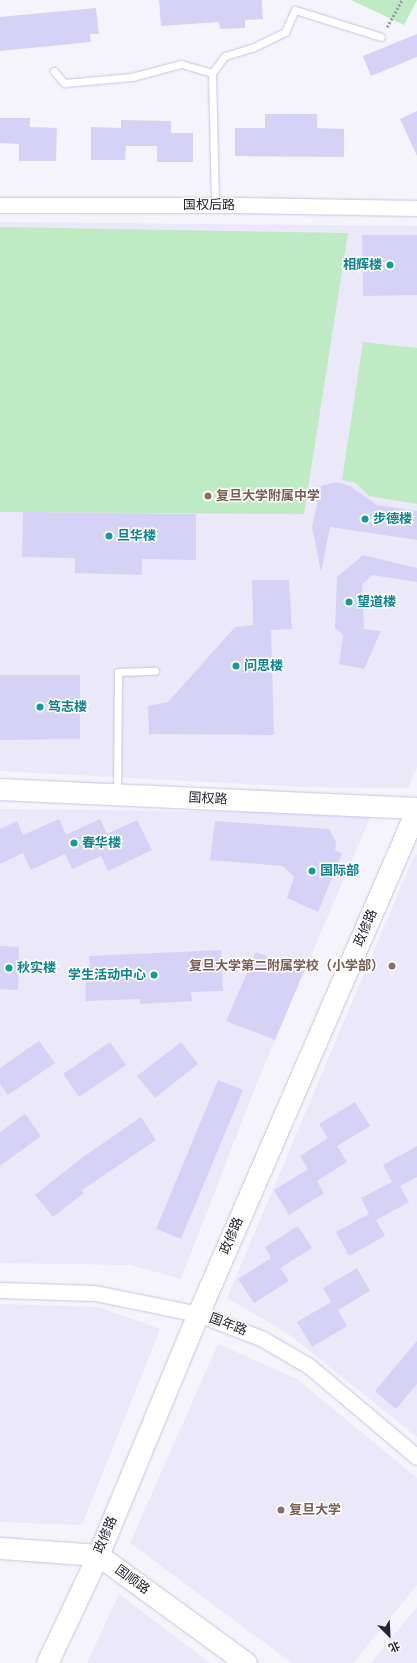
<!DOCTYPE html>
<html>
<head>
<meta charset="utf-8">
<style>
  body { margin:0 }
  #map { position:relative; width:417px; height:1663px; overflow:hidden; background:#f5f4fb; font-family:"Sofia Sans Condensed","Noto Sans SC",sans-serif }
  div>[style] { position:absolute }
  .built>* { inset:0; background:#eae8f9 }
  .green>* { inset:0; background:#beebc3 }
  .building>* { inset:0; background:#d6d2f6 }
  .path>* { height:2.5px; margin-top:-1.25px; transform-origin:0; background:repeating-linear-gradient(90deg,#9e9da7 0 2px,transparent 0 4px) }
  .roads { filter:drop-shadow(0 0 1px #c7c4e6) drop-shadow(0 0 1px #c7c4e6) }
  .lane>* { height:7px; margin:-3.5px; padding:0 3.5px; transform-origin:3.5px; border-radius:3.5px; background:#fff }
  .street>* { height:15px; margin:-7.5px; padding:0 7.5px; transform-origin:7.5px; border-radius:7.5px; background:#fff }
  .secondary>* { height:21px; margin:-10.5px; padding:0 10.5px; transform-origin:10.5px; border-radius:10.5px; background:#fff }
  .dots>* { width:11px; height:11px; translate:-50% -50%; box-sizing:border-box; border:2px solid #fff; border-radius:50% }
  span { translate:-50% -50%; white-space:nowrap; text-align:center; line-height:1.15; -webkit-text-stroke:3px #fff; paint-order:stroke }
  .street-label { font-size:13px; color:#242330 }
  .culture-label { font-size:13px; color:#0d838f; font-weight:700 }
  .right { translate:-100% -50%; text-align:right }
  .left { translate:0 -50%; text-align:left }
  .education-label { font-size:13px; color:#785e54; font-weight:700 }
  .north { position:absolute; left:369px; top:1615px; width:40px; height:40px; -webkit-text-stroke:3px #fff; paint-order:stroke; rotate:156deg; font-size:11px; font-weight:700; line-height:16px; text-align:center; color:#242330 }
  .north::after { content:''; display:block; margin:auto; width:14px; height:18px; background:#242330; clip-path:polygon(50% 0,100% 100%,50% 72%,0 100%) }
</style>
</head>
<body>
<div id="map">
  <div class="built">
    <div style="clip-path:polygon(0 222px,417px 226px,417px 767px,408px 788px,304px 787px,0 771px)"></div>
    <div style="clip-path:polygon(0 809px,372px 813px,258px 1080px,181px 1279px,131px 1265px,0 1263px)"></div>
    <div style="clip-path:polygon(417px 855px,417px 1437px,287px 1333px,227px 1298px,414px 856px)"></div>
    <div style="clip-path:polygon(0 1304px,98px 1307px,160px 1329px,82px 1525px,0 1522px)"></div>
    <div style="clip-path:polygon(218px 1344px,297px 1379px,417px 1478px,417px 1585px,353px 1663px,292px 1663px,130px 1543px)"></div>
    <div style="clip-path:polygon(119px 1594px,210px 1663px,87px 1663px)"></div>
    <div style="clip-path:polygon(417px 1607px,417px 1663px,371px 1663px)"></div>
  </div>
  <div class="green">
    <div style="clip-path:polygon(351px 0,417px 0,404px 25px)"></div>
    <div style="clip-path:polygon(0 227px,348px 233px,304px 514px,0 512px)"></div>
    <div style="clip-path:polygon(363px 342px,417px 348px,417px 504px,369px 496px,356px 483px,342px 480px)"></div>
  </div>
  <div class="building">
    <div style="clip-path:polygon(159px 0,262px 0,263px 19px,245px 20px,245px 28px,220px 29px,219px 22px,161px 26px)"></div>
    <div style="clip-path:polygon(96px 8px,99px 34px,90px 34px,91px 42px,0 51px,0 17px)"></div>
    <div style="clip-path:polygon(417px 34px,417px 57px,371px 76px,363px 56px)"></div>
    <div style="clip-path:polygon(417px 111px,417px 156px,400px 119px)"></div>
    <div style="clip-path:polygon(265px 114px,317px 114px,317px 128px,344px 129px,344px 157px,235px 156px,235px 128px,265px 128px)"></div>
    <div style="clip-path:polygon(0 118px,30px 118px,30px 127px,57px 128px,56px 161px,19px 161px,19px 144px,0 143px)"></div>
    <div style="clip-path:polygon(121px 120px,171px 121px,171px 133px,193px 133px,193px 162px,157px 162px,157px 146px,126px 146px,125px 160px,91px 160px,91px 127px,121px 128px)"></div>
    <div style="clip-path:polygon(362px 235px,417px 235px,417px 295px,363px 296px)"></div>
    <div style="clip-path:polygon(336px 482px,350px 486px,377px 505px,417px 511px,417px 540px,330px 527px,321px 572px,312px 527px,321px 486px)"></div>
    <div style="clip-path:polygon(23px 512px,196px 514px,196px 560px,142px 559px,142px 575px,75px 573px,75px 558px,22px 557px)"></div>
    <div style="clip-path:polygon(363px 555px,417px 568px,417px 582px,372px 575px,362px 585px,364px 629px,381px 631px,364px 669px,339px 664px,343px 635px,335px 628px,337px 577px)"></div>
    <div style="clip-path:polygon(252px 580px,289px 580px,292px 629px,271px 630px,274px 735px,149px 734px,148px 706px,168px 702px,235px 627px,253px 625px)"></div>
    <div style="clip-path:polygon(0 675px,80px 675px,80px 739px,0 740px)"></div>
    <div style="clip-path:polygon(59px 819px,66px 835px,100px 819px,107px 834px,137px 820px,152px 850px,108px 871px,101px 856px,72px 869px,65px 854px,31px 870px,23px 853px,0 864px,0 829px,17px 821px,23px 835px)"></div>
    <div style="clip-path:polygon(215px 821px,329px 829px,336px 842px,335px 850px,342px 854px,318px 912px,287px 898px,294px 877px,283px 866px,210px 860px)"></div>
    <div style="clip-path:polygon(0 946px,19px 947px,18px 990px,0 989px)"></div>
    <div style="clip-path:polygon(221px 950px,223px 991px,191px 992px,192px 1001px,140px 1004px,140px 999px,86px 1001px,85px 969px,90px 969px,89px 956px)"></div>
    <div style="clip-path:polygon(256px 952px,304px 971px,275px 1040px,226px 1021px)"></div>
    <div style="clip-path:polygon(39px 1041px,55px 1063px,8px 1095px,0 1084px,0 1068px)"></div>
    <div style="clip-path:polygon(110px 1042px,126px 1065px,79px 1097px,63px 1074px)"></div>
    <div style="clip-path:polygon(181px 1042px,198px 1064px,155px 1098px,137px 1076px)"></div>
    <div style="clip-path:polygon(218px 1080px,243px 1090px,181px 1239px,156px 1229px)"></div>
    <div style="clip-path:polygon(355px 1102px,370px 1126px,337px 1146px,347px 1162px,317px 1181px,324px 1193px,289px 1215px,274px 1190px,308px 1169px,300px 1156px,328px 1138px,319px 1124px)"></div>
    <div style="clip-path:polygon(25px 1114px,41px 1136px,0 1166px,0 1132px)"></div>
    <div style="clip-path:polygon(141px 1117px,156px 1140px,82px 1190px,84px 1193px,53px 1217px,35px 1195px,83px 1157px)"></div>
    <div style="clip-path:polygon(417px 1146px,417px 1177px,400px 1186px,409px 1202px,376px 1220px,385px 1236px,349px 1256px,336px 1232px,369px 1214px,361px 1198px,392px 1182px,383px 1165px)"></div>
    <div style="clip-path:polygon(298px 1226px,312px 1248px,280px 1268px,289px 1281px,254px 1303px,238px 1279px,271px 1258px,265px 1247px)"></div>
    <div style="clip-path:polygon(357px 1268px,370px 1291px,338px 1310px,347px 1326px,312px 1347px,297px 1322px,331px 1302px,323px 1288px)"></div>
    <div style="clip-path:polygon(417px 1341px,417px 1384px,396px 1409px,375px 1391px)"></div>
  </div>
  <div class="path">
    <div style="left:387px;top:27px;width:31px;rotate:-61deg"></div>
  </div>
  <div class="roads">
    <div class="lane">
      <div style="left:54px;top:71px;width:16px;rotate:50deg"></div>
      <div style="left:64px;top:83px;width:68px;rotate:-5deg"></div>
      <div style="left:132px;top:77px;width:51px;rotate:-14.9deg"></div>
      <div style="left:181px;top:64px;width:32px;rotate:16deg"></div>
      <div style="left:215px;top:205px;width:132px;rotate:-91.3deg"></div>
      <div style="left:212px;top:73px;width:21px;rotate:-53deg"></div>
      <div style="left:225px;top:56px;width:28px;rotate:-17deg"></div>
      <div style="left:252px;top:48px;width:37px;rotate:-26deg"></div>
      <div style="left:285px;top:32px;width:24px;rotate:-66deg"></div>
      <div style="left:295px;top:10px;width:90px;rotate:17.4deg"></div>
      <div style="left:117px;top:792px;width:120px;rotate:-89.5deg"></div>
      <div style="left:118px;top:672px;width:37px;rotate:-2deg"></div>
    </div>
    <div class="street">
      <div style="left:0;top:205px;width:239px"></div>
      <div style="left:239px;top:205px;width:178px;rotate:1deg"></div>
      <div style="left:0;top:1290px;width:95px;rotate:1.8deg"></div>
      <div style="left:95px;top:1293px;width:105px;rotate:11.5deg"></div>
      <div style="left:198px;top:1314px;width:67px;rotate:20.9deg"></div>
      <div style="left:261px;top:1338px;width:56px;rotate:30.3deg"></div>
      <div style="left:309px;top:1366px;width:141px;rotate:40.1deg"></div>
    </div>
    <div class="secondary">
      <div style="left:0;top:789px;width:417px;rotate:2.6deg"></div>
      <div style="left:0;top:1548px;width:98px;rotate:4.1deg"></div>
      <div style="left:98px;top:1555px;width:183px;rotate:36.1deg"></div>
      <div style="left:47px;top:1663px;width:119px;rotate:-64.7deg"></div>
      <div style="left:98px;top:1555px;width:261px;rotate:-67.5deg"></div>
      <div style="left:198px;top:1314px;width:550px;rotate:-66.56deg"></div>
    </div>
  </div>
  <div class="dots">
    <div style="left:390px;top:265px;background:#0f9aa8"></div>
    <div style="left:208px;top:496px;background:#8d6e63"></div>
    <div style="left:365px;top:519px;background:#0f9aa8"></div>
    <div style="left:109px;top:536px;background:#0f9aa8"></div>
    <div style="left:349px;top:602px;background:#0f9aa8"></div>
    <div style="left:236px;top:666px;background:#0f9aa8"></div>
    <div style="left:40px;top:707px;background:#0f9aa8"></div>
    <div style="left:74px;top:843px;background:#0f9aa8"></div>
    <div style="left:312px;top:871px;background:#0f9aa8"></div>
    <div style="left:392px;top:966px;background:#8d6e63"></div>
    <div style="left:9px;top:968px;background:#0f9aa8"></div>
    <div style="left:154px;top:975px;background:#0f9aa8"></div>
    <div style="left:281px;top:1510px;background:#8d6e63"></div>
  </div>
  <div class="street-label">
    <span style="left:209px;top:205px">国权后路</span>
    <span style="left:208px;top:799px;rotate:3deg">国权路</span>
    <span style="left:366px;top:928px;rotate:-67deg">政修路</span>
    <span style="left:232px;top:1236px;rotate:-67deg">政修路</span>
    <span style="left:228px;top:1325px;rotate:21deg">国年路</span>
    <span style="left:106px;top:1535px;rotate:-67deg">政修路</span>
    <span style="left:132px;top:1580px;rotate:36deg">国顺路</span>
  </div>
  <div class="culture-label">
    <span class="right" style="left:382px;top:265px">相辉楼</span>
    <span class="left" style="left:373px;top:519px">步德楼</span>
    <span class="left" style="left:117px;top:536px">旦华楼</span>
    <span class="left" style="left:357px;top:602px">望道楼</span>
    <span class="left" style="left:244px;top:666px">问思楼</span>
    <span class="left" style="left:48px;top:707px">笃志楼</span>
    <span class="left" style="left:82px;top:843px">春华楼</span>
    <span class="left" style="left:320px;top:871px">国际部</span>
    <span class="left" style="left:17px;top:968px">秋实楼</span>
    <span class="right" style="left:146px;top:975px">学生活动中心</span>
  </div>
  <div class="education-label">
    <span class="left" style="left:216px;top:496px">复旦大学附属中学</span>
    <span class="right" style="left:384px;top:966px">复旦大学第二附属学校（小学部）</span>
    <span class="left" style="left:289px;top:1510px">复旦大学</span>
  </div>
  <div class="north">北</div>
</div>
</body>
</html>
